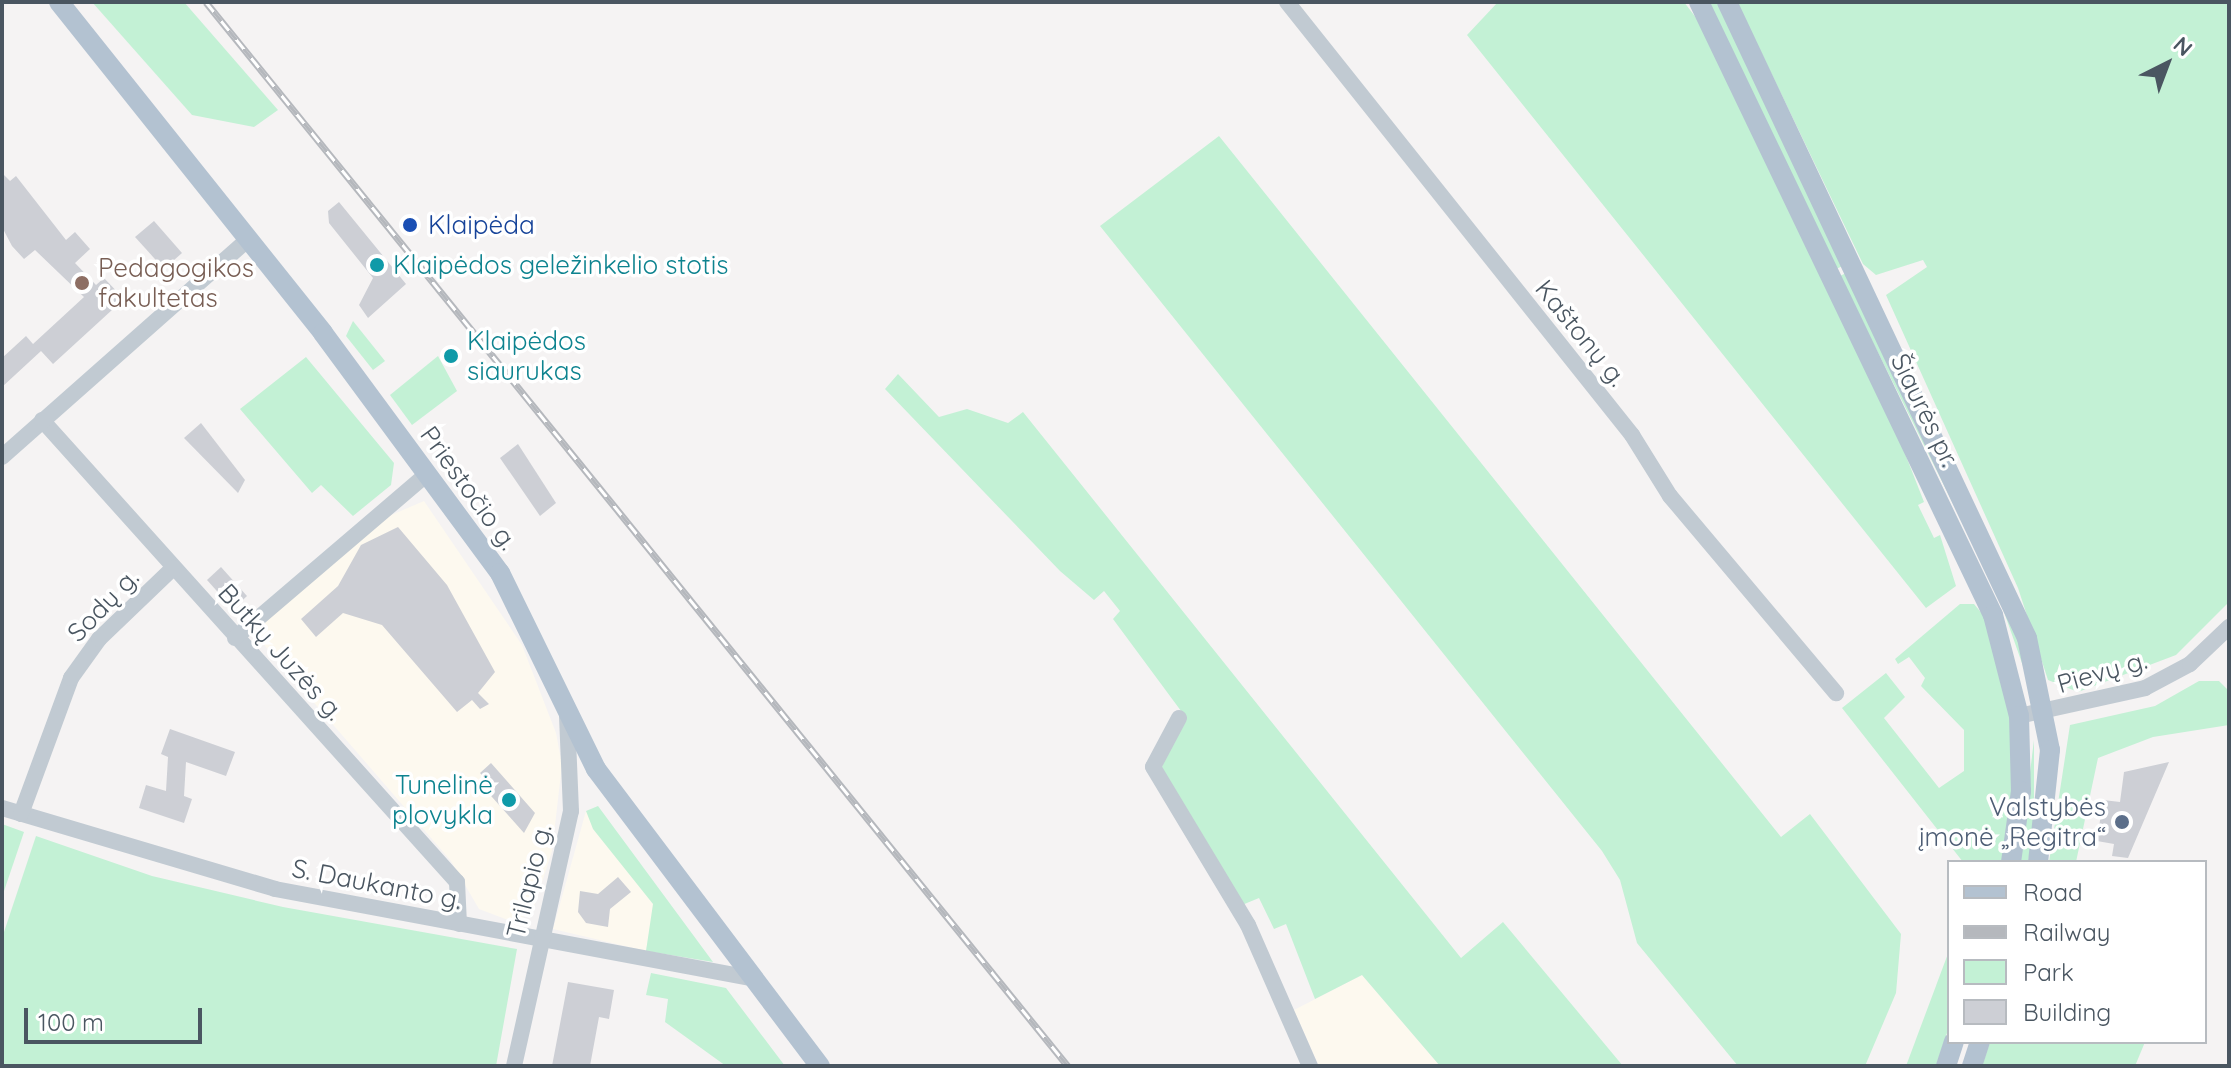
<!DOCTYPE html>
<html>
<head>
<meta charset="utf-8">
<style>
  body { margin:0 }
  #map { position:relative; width:2231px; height:1068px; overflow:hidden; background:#f5f3f3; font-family:Quicksand,sans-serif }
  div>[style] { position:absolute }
  .commercial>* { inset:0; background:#fdf9ef }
  .green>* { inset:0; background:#c3f1d5 }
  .building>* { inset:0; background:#cdcfd5 }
  .minor>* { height:16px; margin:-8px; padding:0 8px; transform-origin:8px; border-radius:8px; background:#c1cad2 }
  .major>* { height:20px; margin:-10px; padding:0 10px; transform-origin:10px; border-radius:10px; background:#b3c2d1 }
  .rail>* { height:7px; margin-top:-3.5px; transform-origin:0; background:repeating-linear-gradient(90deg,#fff 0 12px,#b5b8bd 0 24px); box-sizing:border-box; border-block:2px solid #b5b8bd }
  .dots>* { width:22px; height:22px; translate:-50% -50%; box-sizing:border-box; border:4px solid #fff; border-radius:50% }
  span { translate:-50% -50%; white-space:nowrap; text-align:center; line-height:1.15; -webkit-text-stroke:7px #fff; paint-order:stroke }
  .transit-label { font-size:26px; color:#164399 }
  .left { translate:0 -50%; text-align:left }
  .culture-label { font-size:26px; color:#0d838f }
  .right { translate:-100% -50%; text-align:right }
  .education-label { font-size:26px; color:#785e54 }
  .street-label { font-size:26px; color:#4a5661 }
  .service-label { font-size:26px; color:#4e5e75 }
  .frame { position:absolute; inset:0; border:4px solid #4a5661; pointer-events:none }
  .legend { position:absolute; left:1947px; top:860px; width:260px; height:184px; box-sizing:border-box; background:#fff; border:2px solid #b7bbc0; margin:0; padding:10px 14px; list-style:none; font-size:24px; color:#4a5661 }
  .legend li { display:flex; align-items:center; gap:16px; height:40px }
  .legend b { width:40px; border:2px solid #b7bbc0 }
  .north { position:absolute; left:2127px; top:24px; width:80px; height:80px; -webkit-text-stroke:6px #fff; paint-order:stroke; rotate:42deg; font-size:22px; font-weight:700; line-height:32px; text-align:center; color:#4a5661 }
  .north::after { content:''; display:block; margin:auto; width:28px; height:36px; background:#4a5661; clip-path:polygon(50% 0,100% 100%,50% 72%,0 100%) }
  .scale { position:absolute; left:24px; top:1008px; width:178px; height:36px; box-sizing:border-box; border:4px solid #4a5661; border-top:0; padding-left:10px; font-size:24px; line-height:28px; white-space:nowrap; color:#4a5661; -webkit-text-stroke:6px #fff; paint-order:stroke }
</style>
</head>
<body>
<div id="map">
  <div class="commercial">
    <div style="clip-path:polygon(424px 501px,522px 645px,556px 733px,562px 765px,552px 851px,534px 907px,516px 923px,479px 909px,451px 861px,259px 639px,264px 622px,389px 516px)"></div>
    <div style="clip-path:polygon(586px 811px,654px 904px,646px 951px,553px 929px)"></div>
    <div style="clip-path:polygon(1362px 975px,1440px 1066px,1319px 1066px,1294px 1010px)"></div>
  </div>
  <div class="green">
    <div style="clip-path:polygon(92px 2px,184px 2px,278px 110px,254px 127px,192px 115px)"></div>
    <div style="clip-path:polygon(1498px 2px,1684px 2px,1703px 27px,1897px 433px,1924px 502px,1918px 505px,1934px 538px,1940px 535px,1956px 586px,1926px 608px,1467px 35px)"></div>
    <div style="clip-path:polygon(1708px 2px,1718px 2px,1845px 265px,1836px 269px)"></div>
    <div style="clip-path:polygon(1737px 2px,2229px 2px,2229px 602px,2176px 655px,2078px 692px,2048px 680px,2018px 588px,1886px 295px,1927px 267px,1923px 260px,1876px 275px,1863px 264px)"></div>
    <div style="clip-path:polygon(1219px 136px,1781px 837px,1810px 814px,1901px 934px,1896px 993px,1865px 1066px,1738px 1066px,1637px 943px,1620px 880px,1602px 851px,1100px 226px)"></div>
    <div style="clip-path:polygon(1848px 272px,1997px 583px,2024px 657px,2024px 669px,1997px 592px,1840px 276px)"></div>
    <div style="clip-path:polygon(353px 321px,385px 361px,373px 370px,346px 336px)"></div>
    <div style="clip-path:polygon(438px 356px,457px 391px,412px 425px,390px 395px)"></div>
    <div style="clip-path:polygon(306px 357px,394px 463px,391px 485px,353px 516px,321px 485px,312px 493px,240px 409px)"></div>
    <div style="clip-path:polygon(898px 374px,939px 417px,967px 409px,1008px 423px,1023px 412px,1461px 958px,1503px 922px,1623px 1066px,1440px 1066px,1362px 975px,1315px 999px,1286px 924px,1274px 929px,1259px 898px,1242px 905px,1161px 769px,1184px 715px,1113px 619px,1120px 611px,1104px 591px,1094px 600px,1060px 571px,885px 389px)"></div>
    <div style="clip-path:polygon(1960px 604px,1974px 604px,1984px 616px,2009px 713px,2014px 783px,2002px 862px,1963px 862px,1842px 708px,1886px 673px,1905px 697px,1884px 718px,1939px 788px,1964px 771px,1964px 730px,1921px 686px,1925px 678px,1909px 657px,1898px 664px,1895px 659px)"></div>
    <div style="clip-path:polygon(2199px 681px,2219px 681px,2229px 691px,2229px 725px,2153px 737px,2098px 758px,2076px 862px,2049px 862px,2070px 725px,2155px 706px)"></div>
    <div style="clip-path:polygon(2034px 740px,2034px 828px,2028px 862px,2019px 862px)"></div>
    <div style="clip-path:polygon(598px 806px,713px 962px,646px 951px,653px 904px,593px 829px,586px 811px)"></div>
    <div style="clip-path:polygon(2px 824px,24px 832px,2px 897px)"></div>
    <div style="clip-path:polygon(36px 836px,152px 876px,283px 907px,517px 949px,496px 1066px,2px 1066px,2px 938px)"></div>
    <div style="clip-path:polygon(1949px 951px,1949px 1027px,1936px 1066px,1906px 1066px)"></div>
    <div style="clip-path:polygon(651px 973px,726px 988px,785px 1066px,726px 1066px,665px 1022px,668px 999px,646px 995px)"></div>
    <div style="clip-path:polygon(1990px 1042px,2145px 1042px,2135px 1066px,1982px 1066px)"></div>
  </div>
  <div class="building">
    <div style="clip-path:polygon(2px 173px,10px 181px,16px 176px,66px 240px,75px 232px,90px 249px,75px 263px,96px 285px,104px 278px,124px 299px,53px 364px,41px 351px,2px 387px,2px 358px,26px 336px,33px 344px,84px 297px,35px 250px,24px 259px,12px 246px,2px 227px)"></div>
    <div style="clip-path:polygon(339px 202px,406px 284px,368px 318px,359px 305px,373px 278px,329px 223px,328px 211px)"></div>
    <div style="clip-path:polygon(154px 221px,182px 253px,164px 269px,135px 237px)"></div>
    <div style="clip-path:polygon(201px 423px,245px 480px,238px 493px,184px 438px)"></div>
    <div style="clip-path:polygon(518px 444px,556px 503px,540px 516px,500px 458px)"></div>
    <div style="clip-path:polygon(398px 527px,447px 585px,495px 672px,478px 693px,489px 704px,480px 709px,472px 700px,457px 712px,382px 625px,343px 613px,316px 637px,301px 619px,338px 586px,361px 545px)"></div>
    <div style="clip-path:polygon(221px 567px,247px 596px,233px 609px,207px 580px)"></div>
    <div style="clip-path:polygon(170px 729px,235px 752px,226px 776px,186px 762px,184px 796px,192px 799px,184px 823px,139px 808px,146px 785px,166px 791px,168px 757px,161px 754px)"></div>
    <div style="clip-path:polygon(2169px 762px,2128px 858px,2112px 856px,2114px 844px,2097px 841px,2103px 800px,2120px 802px,2124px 772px)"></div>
    <div style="clip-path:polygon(491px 763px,535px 813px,524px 833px,484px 788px,489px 783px,480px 773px)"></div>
    <div style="clip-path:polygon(618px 877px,631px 892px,610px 909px,608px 927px,586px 923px,578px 912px,580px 891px,598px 894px)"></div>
    <div style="clip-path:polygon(568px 982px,614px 990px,609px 1019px,599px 1017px,590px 1066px,552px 1066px)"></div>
  </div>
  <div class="minor">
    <div style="left:1287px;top:2px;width:554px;rotate:51.45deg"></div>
    <div style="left:1632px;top:435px;width:72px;rotate:58.1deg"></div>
    <div style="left:1670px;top:496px;width:258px;rotate:49.9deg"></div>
    <div style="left:42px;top:420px;width:621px;rotate:48.07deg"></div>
    <div style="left:457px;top:882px;width:42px;rotate:87.3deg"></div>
    <div style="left:2px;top:457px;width:329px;rotate:-41.5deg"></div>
    <div style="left:235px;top:638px;width:253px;rotate:-40.5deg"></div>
    <div style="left:2019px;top:716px;width:129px;rotate:-12.5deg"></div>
    <div style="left:2145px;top:688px;width:51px;rotate:-28.1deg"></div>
    <div style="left:2190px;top:664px;width:54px;rotate:-43.5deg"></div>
    <div style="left:1179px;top:718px;width:55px;rotate:118deg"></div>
    <div style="left:1153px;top:767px;width:184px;rotate:59deg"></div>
    <div style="left:1248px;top:925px;width:154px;rotate:66.3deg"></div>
    <div style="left:2px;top:808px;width:285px;rotate:16.5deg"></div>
    <div style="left:275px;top:889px;width:483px;rotate:10.6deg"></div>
    <div style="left:21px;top:814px;width:145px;rotate:-69.8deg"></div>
    <div style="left:71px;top:678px;width:48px;rotate:-54.3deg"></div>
    <div style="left:99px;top:639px;width:103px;rotate:-43.8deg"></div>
    <div style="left:514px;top:1066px;width:261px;rotate:-77.4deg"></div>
    <div style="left:571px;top:811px;width:95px;rotate:-92.4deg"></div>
  </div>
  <div class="major">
    <div style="left:59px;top:2px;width:423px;rotate:51.4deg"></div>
    <div style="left:323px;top:333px;width:298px;rotate:53.6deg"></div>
    <div style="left:500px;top:573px;width:218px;rotate:63.9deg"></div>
    <div style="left:596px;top:769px;width:372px;rotate:53deg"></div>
    <div style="left:1699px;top:2px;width:680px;rotate:64.38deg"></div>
    <div style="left:1993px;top:615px;width:104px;rotate:75.6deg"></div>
    <div style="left:2019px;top:716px;width:75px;rotate:88.5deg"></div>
    <div style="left:2021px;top:791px;width:72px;rotate:98deg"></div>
    <div style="left:1727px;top:2px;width:703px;rotate:64.75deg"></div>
    <div style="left:2027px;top:638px;width:114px;rotate:78.4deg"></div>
    <div style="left:2050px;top:750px;width:113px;rotate:96.1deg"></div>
    <div style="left:1946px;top:1066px;width:25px;rotate:-72deg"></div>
    <div style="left:1972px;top:1066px;width:25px;rotate:-72deg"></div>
  </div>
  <div class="rail">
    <div style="left:206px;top:2px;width:1369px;rotate:50.99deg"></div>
  </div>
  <div class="dots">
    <div style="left:410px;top:225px;background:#1a4fb4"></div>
    <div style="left:377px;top:265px;background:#0f9aa8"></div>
    <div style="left:82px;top:283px;background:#8d6e63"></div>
    <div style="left:451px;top:356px;background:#0f9aa8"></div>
    <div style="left:509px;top:800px;background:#0f9aa8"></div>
    <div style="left:2122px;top:822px;background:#5c6f8a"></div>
  </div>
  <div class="transit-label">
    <span class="left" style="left:428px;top:225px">Klaipėda</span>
  </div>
  <div class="culture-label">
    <span class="left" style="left:393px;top:265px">Klaipėdos geležinkelio stotis</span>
    <span class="left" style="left:467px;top:356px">Klaipėdos<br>siaurukas</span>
    <span class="right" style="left:493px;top:800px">Tunelinė<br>plovykla</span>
  </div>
  <div class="education-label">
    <span class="left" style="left:98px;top:283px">Pedagogikos<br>fakultetas</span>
  </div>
  <div class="street-label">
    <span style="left:1581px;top:333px;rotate:51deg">Kaštonų g.</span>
    <span style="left:1925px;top:410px;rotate:64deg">Šiaurės pr.</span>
    <span style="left:469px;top:488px;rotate:54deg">Priestočio g.</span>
    <span style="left:103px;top:605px;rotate:-46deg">Sodų g.</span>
    <span style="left:281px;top:652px;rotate:48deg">Butkų Juzės g.</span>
    <span style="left:2102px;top:672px;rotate:-16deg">Pievų g.</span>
    <span style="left:529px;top:881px;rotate:-76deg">Trilapio g.</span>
    <span style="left:377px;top:884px;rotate:11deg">S. Daukanto g.</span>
  </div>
  <div class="service-label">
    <span class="right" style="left:2106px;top:822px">Valstybės<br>įmonė „Regitra“</span>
  </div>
  <div class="frame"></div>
  <ul class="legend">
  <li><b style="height:10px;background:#b3c2d1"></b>Road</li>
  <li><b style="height:10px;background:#b5b8bd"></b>Railway</li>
  <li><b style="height:22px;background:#c3f1d5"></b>Park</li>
  <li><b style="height:22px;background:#cdcfd5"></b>Building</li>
  </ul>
  <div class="north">N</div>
  <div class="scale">100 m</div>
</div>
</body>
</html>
